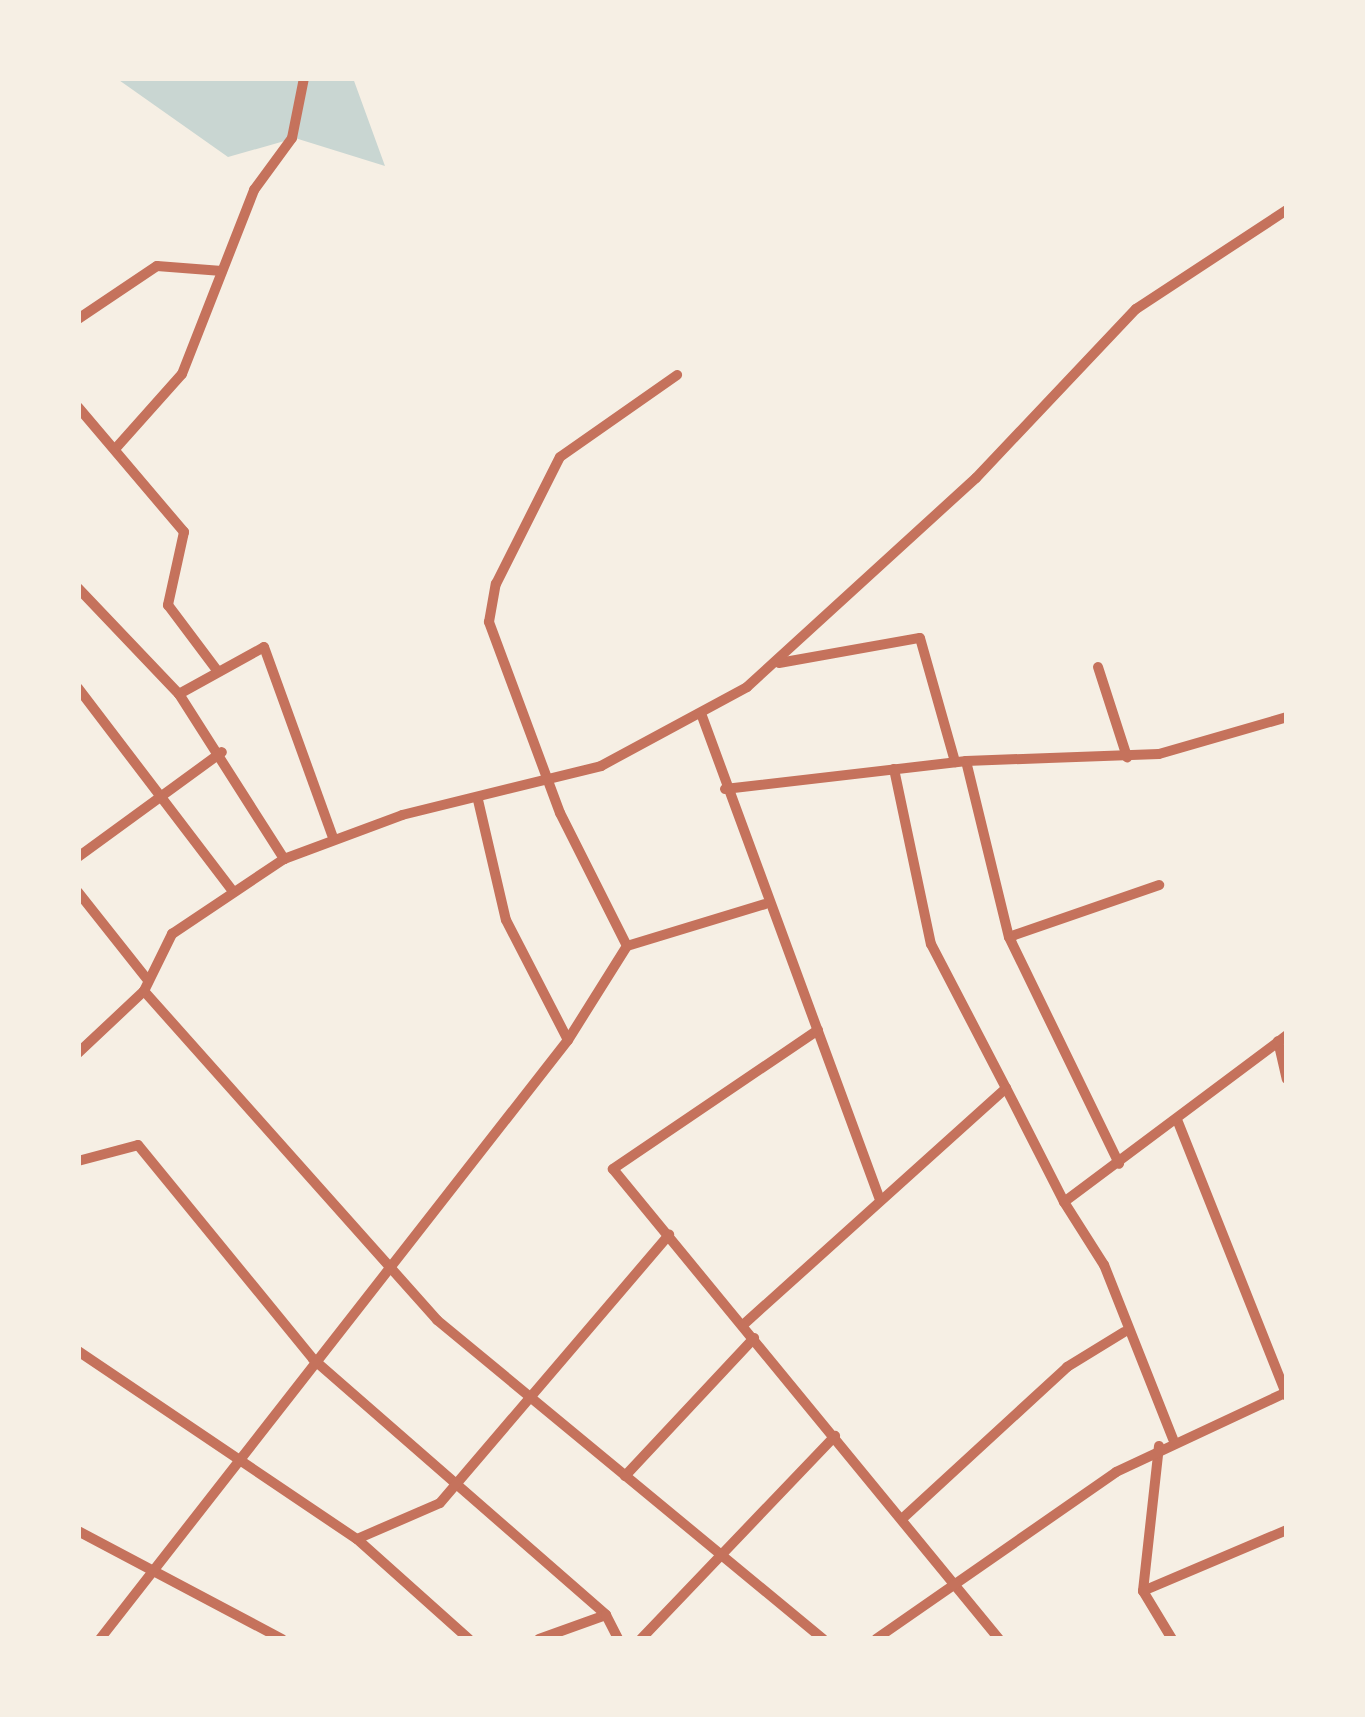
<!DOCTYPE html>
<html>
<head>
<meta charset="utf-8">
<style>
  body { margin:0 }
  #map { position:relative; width:1365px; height:1717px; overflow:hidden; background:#f6efe4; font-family:"Crimson Pro",serif }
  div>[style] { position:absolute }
  .water>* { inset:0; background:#c9d6d2 }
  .minor>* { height:10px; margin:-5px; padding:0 5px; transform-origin:5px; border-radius:5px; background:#c5725c }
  span { translate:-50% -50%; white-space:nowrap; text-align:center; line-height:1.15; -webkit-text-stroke:12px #f6efe4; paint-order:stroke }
  .frame { position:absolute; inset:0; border:81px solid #f6efe4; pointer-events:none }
</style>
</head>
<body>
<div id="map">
  <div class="water">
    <div style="clip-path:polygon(116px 78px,353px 78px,385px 166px,295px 138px,228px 157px)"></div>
  </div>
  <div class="minor">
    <div style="left:78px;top:319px;width:95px;rotate:-33.9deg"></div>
    <div style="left:157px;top:266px;width:65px;rotate:4.4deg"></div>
    <div style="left:78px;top:407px;width:164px;rotate:49.7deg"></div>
    <div style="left:184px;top:532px;width:75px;rotate:102.4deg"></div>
    <div style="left:168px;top:605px;width:80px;rotate:53.1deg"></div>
    <div style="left:116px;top:448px;width:99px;rotate:-48.3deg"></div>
    <div style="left:182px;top:374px;width:198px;rotate:-68.6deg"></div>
    <div style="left:254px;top:190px;width:64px;rotate:-53.8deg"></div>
    <div style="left:292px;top:138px;width:61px;rotate:-78.7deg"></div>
    <div style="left:78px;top:588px;width:146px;rotate:46.4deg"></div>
    <div style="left:179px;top:694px;width:196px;rotate:57.5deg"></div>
    <div style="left:779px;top:663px;width:143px;rotate:-10.1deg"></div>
    <div style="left:920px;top:638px;width:129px;rotate:74.2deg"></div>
    <div style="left:1098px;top:667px;width:95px;rotate:72.1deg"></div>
    <div style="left:78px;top:688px;width:254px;rotate:52.7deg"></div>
    <div style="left:179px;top:694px;width:97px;rotate:-28.9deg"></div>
    <div style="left:264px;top:647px;width:203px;rotate:70.1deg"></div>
    <div style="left:702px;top:716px;width:513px;rotate:69.8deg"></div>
    <div style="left:966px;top:761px;width:181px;rotate:76.3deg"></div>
    <div style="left:1009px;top:937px;width:252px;rotate:64.1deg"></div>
    <div style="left:894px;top:769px;width:179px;rotate:78.1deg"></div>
    <div style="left:931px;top:944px;width:162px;rotate:62.5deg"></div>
    <div style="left:725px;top:789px;width:243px;rotate:-6.6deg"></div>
    <div style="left:966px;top:761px;width:193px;rotate:-2.1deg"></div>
    <div style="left:1159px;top:754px;width:133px;rotate:-16.1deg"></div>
    <div style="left:478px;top:800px;width:123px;rotate:76.9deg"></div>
    <div style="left:506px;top:920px;width:135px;rotate:62.7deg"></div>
    <div style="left:78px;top:857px;width:178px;rotate:-36.1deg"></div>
    <div style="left:78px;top:892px;width:111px;rotate:51.6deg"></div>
    <div style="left:1009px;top:937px;width:159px;rotate:-19.1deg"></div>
    <div style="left:627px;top:946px;width:149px;rotate:-116.7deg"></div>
    <div style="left:560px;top:813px;width:204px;rotate:-110.4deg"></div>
    <div style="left:489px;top:622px;width:39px;rotate:-80deg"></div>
    <div style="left:496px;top:584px;width:142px;rotate:-63.3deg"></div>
    <div style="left:560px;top:457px;width:143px;rotate:-35deg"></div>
    <div style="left:144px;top:991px;width:441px;rotate:48.3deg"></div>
    <div style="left:437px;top:1320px;width:501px;rotate:39.57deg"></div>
    <div style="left:818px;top:1030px;width:248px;rotate:145.9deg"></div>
    <div style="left:613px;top:1169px;width:608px;rotate:50.6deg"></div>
    <div style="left:1278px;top:1041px;width:39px;rotate:77deg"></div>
    <div style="left:78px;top:1053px;width:91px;rotate:-43.2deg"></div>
    <div style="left:144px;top:991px;width:64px;rotate:-63.8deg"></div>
    <div style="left:172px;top:934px;width:135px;rotate:-33.8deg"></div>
    <div style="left:284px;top:859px;width:126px;rotate:-20.4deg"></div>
    <div style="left:402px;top:815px;width:205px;rotate:-13.8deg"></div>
    <div style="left:601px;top:766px;width:166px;rotate:-28.4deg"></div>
    <div style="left:747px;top:687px;width:310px;rotate:-42.4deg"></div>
    <div style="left:976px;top:478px;width:233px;rotate:-46.6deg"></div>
    <div style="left:1136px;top:309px;width:181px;rotate:-33.3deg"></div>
    <div style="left:1178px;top:1122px;width:295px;rotate:68.3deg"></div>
    <div style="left:78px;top:1161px;width:62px;rotate:-14.9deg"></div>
    <div style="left:138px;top:1145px;width:276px;rotate:50.7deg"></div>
    <div style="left:313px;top:1359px;width:389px;rotate:41.1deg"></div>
    <div style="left:743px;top:1325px;width:354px;rotate:-42deg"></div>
    <div style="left:1006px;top:1088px;width:128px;rotate:63deg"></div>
    <div style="left:78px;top:1351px;width:336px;rotate:34deg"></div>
    <div style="left:357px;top:1539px;width:150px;rotate:41.8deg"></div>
    <div style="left:1173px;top:1439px;width:187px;rotate:-111.6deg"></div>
    <div style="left:1104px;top:1265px;width:75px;rotate:-122.4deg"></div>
    <div style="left:1064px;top:1202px;width:279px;rotate:-36.8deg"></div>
    <div style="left:1159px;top:1446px;width:146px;rotate:96.3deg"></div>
    <div style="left:1143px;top:1591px;width:56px;rotate:58.9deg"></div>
    <div style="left:625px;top:1476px;width:189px;rotate:-46.9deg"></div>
    <div style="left:903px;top:1518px;width:223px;rotate:-42.6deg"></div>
    <div style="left:1067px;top:1367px;width:67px;rotate:-31.6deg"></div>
    <div style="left:78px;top:1531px;width:231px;rotate:27.9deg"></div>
    <div style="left:357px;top:1539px;width:90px;rotate:-23.4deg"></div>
    <div style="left:440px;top:1503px;width:353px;rotate:-49.5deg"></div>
    <div style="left:1143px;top:1591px;width:156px;rotate:-23deg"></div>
    <div style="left:100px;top:1639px;width:760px;rotate:-52deg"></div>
    <div style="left:568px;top:1040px;width:111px;rotate:-57.9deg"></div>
    <div style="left:627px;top:946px;width:144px;rotate:-16.9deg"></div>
    <div style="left:539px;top:1639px;width:71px;rotate:-19.7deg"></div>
    <div style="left:606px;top:1615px;width:27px;rotate:63deg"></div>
    <div style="left:641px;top:1639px;width:281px;rotate:-46.3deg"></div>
    <div style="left:876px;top:1639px;width:292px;rotate:-34.8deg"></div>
    <div style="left:1116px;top:1472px;width:187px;rotate:-25.1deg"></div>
  </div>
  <div class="frame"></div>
</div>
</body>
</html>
